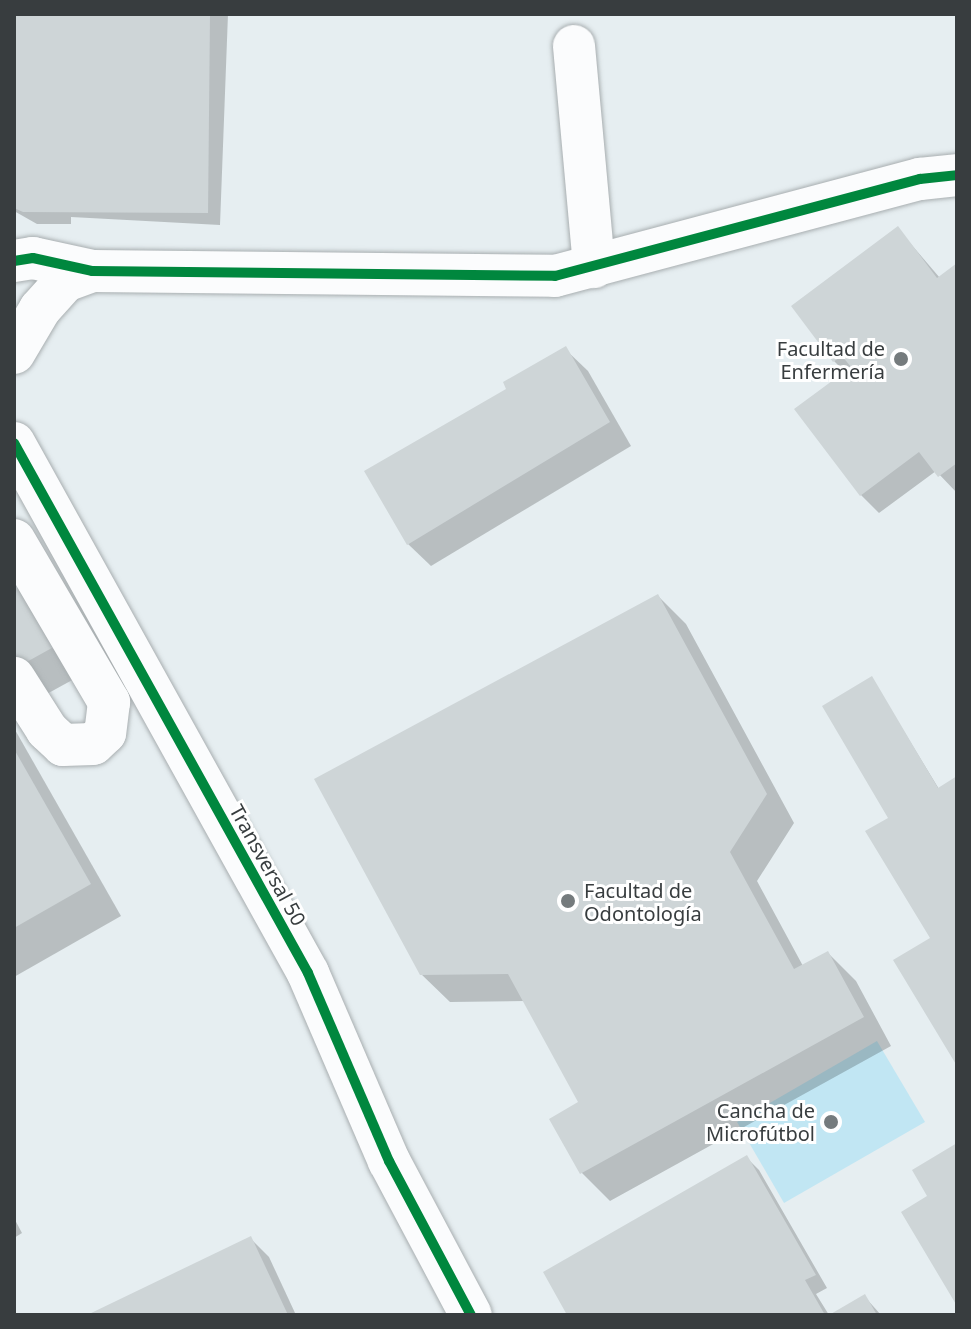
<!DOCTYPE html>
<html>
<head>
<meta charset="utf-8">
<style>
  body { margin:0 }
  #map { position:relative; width:971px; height:1329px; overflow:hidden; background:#e6eef1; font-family:"Noto Sans",sans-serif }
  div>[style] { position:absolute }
  .green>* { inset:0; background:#c1e6f3 }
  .shadow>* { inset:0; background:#0003 }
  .building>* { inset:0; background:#ced5d7 }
  .roads { filter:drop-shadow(0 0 2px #a8aeb0) drop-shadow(0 0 2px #a8aeb0) }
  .minor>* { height:42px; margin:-21px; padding:0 21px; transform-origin:21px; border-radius:21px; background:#fbfcfd }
  .cycleway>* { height:10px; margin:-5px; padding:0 5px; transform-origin:5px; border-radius:5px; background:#00873e }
  .dots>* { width:22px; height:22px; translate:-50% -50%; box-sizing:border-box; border:4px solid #fff; border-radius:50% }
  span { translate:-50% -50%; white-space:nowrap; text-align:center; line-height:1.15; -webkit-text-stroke:6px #fff; paint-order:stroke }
  .poi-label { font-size:20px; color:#383d3f }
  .right { translate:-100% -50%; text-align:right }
  .left { translate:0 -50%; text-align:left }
  .street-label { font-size:20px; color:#383d3f }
  .frame { position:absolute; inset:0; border:16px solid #383d3f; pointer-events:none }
</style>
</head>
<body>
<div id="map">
  <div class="green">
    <div style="clip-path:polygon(877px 1041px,925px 1122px,784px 1203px,737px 1122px)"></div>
  </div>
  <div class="shadow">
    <div style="clip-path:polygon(14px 14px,228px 14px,220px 225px,71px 217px,71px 224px,37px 224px,14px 211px)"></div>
    <div style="clip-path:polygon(898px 229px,940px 278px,957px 266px,957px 493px,936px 471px,879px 513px,861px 495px,846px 373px,834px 361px)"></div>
    <div style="clip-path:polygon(565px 349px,588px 371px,631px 446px,431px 566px,408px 544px,508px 390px)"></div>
    <div style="clip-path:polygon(14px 593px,85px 673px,14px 712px)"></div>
    <div style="clip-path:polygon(658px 596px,686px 624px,794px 823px,757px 881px,803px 966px,828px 953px,856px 981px,891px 1046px,610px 1201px,582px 1173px,581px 1103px,525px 1001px,450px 1002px,421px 974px)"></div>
    <div style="clip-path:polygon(872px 679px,939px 789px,957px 779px,957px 1062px,933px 939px,891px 818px)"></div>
    <div style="clip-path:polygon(14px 728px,121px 916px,14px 977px)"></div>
    <div style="clip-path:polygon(746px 1157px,759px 1170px,827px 1288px,816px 1294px,829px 1315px,570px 1315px)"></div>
    <div style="clip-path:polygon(14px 1218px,22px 1233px,14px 1238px)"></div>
    <div style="clip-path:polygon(251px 1239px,269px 1257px,296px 1315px,92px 1315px)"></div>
    <div style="clip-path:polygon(865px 1297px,881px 1315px,833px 1315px)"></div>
  </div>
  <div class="building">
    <div style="clip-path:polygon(14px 14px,210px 14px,208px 213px,23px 212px,14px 208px)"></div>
    <div style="clip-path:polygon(898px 226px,937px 278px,957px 263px,957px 463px,938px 477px,919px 452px,860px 496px,794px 409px,851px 367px,842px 356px,833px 362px,791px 306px)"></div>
    <div style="clip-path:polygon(566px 346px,610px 422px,407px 545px,364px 471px,506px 389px,503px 382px)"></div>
    <div style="clip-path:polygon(24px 584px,59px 644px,14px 669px,14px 590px)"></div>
    <div style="clip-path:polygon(658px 594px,767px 794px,730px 852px,794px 969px,828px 951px,864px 1017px,580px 1174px,549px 1119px,578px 1102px,508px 974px,420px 975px,314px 779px)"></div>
    <div style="clip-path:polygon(872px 676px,938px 788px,957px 776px,957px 1066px,893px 960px,930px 938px,865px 831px,888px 818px,822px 706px)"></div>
    <div style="clip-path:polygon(14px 749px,91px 884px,14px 928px)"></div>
    <div style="clip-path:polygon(957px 1143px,957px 1306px,901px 1212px,927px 1196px,912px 1170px)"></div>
    <div style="clip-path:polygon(747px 1155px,816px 1275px,805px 1280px,825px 1315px,567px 1315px,543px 1272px)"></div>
    <div style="clip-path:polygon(251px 1236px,288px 1315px,87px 1315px)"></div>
    <div style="clip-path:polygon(865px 1294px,877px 1315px,829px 1315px)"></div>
  </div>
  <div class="roads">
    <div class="minor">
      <div style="left:574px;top:46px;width:222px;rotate:84.8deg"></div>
      <div style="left:14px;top:261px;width:19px;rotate:-9deg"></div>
      <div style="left:33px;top:258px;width:60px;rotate:12.4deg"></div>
      <div style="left:92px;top:271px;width:463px;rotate:0.6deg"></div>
      <div style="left:555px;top:276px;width:378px;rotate:-14.9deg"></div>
      <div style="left:920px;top:179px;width:37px;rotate:-6deg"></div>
      <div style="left:14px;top:353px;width:51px;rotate:-59.4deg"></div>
      <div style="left:40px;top:309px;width:38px;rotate:-48deg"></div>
      <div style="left:65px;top:281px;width:29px;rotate:-20deg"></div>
      <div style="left:14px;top:443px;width:606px;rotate:60.98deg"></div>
      <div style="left:308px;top:973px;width:205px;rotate:66.7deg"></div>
      <div style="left:389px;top:1161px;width:174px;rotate:62deg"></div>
      <div style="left:14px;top:540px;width:188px;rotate:59.6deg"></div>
      <div style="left:109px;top:702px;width:31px;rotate:97deg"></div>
      <div style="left:105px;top:733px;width:16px;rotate:137deg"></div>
      <div style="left:93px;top:744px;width:30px;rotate:178deg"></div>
      <div style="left:63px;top:745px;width:22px;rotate:-137deg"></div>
      <div style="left:47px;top:730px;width:62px;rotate:-122.4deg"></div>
    </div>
  </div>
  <div class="cycleway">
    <div style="left:14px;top:261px;width:19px;rotate:-9deg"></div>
    <div style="left:33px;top:258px;width:60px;rotate:12.4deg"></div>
    <div style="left:92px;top:271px;width:463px;rotate:0.6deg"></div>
    <div style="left:555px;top:276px;width:378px;rotate:-14.9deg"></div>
    <div style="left:920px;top:179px;width:37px;rotate:-6deg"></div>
    <div style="left:14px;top:443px;width:606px;rotate:60.98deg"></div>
    <div style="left:308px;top:973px;width:205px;rotate:66.7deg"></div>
    <div style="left:389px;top:1161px;width:174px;rotate:62deg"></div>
  </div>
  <div class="dots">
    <div style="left:901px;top:359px;background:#757b7d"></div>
    <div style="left:568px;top:901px;background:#757b7d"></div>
    <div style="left:831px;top:1122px;background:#757b7d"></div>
  </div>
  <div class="poi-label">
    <span class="right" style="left:885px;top:360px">Facultad de<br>Enfermería</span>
    <span class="left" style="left:584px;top:902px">Facultad de<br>Odontología</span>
    <span class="right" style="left:815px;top:1122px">Cancha de<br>Microfútbol</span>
  </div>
  <div class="street-label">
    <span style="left:268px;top:865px;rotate:61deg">Transversal 50</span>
  </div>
  <div class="frame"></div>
</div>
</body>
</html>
